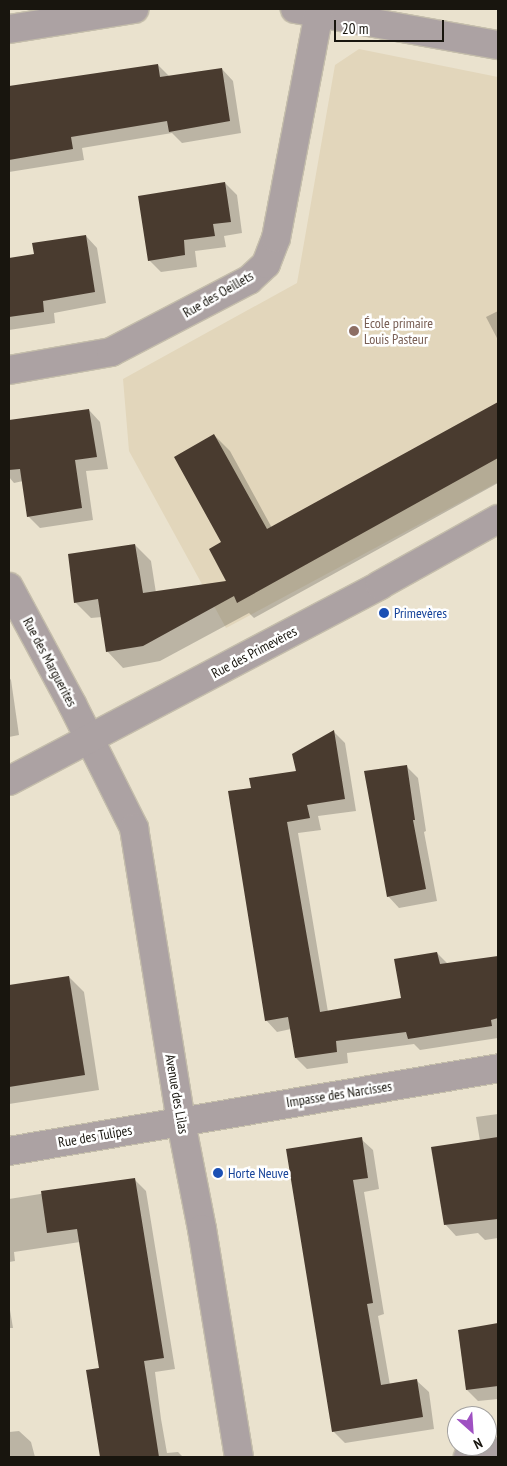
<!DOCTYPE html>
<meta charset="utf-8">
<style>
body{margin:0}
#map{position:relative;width:507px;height:1466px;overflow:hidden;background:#eae2ce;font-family:"PT Sans Narrow",sans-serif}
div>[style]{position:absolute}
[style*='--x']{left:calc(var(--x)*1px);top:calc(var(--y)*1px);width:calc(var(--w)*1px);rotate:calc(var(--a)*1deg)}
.built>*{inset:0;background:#e2d6bb}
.shadow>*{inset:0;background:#0003}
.building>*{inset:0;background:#493b2f}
.roads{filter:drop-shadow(1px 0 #c4bdab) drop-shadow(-1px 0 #c4bdab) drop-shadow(0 1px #c4bdab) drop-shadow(0 -1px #c4bdab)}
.minor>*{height:28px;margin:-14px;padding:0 14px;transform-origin:14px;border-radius:14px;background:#aca2a3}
.dots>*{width:14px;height:14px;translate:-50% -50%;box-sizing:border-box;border:2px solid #fff;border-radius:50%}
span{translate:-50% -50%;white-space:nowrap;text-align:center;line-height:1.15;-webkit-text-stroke:5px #fff;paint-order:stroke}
.street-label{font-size:14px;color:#18150e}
.education-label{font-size:14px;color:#785e54}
.left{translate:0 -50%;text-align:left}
.transit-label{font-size:14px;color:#164399}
.frame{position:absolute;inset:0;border:10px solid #18150e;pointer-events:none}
.north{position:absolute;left:447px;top:1406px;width:50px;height:50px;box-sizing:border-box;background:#fff;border:1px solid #a3a19f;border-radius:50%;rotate:154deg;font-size:14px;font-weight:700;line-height:20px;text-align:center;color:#18150e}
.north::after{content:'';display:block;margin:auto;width:18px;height:22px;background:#9f51c2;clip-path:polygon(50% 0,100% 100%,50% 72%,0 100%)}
.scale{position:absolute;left:334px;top:20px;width:110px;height:22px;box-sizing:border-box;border:2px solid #18150e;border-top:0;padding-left:6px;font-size:15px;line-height:18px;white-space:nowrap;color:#18150e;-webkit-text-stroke:4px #fff;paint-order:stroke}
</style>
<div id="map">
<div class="built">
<div style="clip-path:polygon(359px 49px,498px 77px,498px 482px,226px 628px,129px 451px,123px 379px,297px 283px,335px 65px)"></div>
</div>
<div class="shadow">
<div style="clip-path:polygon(158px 65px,170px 77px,222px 69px,233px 81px,241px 133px,182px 143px,172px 133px,82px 148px,84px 160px,9px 172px,9px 87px)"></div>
<div style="clip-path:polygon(225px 183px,237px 195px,242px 233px,224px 236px,226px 247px,195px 251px,197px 267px,161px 272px,149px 260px)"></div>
<div style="clip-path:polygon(86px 236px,97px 248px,106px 303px,54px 313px,55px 323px,9px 330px,9px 259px,35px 255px)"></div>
<div style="clip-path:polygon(498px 311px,498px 340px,486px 317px)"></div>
<div style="clip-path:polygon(498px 403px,498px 483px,254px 618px,249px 613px,160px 661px,123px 668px,107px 651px,102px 617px,91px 618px,75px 602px,135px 545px,151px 561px,156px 593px,228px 582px,214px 435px,230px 451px,272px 528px)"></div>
<div style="clip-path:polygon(89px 410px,100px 422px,108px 469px,86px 471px,93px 520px,40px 528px,28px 516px,23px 481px,14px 483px,9px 477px,9px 421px)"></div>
<div style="clip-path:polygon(9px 677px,11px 680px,19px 735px,9px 737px)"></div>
<div style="clip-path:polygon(334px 732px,345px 743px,356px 811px,318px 816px,321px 830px,298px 833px,328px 1012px,402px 999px,437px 953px,448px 964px,498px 957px,498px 1038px,420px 1050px,414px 1044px,347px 1053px,348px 1063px,307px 1069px,296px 1058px,291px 1029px,277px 1032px,266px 1020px,252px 789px,297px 772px)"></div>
<div style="clip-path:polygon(406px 766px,418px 778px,426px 831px,424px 832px,437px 901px,399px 908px,388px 896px)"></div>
<div style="clip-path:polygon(69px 977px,84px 992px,99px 1090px,9px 1104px,9px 986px)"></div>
<div style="clip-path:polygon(498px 1114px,498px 1238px,485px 1240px,478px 1233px,456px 1236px,445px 1224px,480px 1141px,476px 1117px)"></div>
<div style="clip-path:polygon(361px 1139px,373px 1150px,379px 1189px,364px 1192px,384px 1314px,378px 1316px,390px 1385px,417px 1381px,429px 1392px,434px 1429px,345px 1443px,333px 1431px,287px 1150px)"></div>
<div style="clip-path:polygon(134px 1179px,146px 1191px,175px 1369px,155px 1372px,161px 1419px,167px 1453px,178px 1452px,183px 1457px,101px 1457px,88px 1371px,100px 1369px,80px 1242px,14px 1252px,15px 1261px,9px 1262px,9px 1199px)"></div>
<div style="clip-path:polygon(9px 1304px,13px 1328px,9px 1328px)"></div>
<div style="clip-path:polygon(498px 1324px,498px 1399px,478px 1401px,467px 1390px,459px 1331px)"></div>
<div style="clip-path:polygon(9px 1428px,9px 1432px,19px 1431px,31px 1442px,35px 1457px,9px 1457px)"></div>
</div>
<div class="building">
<div style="clip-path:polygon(158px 64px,160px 77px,222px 68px,230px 121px,169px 132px,167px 121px,71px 137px,73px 149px,9px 160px,9px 86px)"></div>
<div style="clip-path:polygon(225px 182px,231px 222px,213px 224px,215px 236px,184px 240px,185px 255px,148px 261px,138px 196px)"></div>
<div style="clip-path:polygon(86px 235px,95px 292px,43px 301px,44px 312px,9px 317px,9px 258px,34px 254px,32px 243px)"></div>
<div style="clip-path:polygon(498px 402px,498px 458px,237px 603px,234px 596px,143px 646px,106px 652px,98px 599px,74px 603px,68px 554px,135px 544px,143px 593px,226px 581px,209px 549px,221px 542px,174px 457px,214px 434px,267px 529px)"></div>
<div style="clip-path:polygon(89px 409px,97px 457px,75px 460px,82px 508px,27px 517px,20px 469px,9px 470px,9px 420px)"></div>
<div style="clip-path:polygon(334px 730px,345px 799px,307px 805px,310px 818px,287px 822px,320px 1012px,401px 998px,394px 959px,437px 952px,440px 964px,498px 956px,498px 1018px,491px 1020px,492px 1026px,408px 1039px,406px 1032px,336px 1041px,337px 1052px,295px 1058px,288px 1017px,265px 1021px,228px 791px,251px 788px,249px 778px,296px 771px,292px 754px)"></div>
<div style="clip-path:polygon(407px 765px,415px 820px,413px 820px,426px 889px,387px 897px,364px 771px)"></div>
<div style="clip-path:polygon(69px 976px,85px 1075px,9px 1087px,9px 985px)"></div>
<div style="clip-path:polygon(362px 1137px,368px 1178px,353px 1180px,373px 1303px,367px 1304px,381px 1385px,417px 1379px,423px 1417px,332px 1432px,286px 1149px)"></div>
<div style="clip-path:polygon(498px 1137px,498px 1219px,444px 1225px,431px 1147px)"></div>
<div style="clip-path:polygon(135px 1178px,164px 1358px,144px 1361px,159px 1457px,100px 1457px,86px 1370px,99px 1368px,77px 1229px,47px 1233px,41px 1191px)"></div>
<div style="clip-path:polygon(498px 1323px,498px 1386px,466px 1390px,458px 1330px)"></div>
</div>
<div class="roads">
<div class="minor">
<div style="--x:295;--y:9;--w:206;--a:10.1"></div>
<div style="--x:9;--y:29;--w:127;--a:-9.1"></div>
<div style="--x:9;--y:370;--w:104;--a:-10"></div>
<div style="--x:111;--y:352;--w:156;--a:-27.6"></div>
<div style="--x:249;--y:280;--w:23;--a:-43"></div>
<div style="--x:266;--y:264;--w:28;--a:-69"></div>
<div style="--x:276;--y:238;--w:230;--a:-79.2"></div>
<div style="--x:9;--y:587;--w:133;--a:61.7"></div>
<div style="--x:72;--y:704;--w:139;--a:63.4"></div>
<div style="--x:134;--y:828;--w:298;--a:80.9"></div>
<div style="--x:181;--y:1122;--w:109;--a:78.9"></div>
<div style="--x:202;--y:1229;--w:231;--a:80.8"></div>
<div style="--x:9;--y:781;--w:420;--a:-27.8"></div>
<div style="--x:380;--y:585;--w:135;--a:-29.2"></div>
<div style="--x:9;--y:1151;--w:496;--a:-9.6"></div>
<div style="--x:468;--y:1457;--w:30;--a:-9"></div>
</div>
</div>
<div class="dots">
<div style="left:354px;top:331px;background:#8d6e63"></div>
<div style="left:384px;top:613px;background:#1a4fb4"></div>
<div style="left:218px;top:1173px;background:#1a4fb4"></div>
</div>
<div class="street-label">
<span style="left:218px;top:294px;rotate:-30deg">Rue des Oeillets</span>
<span style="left:254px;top:652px;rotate:-28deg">Rue des Primevères</span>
<span style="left:50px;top:662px;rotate:62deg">Rue des Marguerites</span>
<span style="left:177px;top:1094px;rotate:80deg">Avenue des Lilas</span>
<span style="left:339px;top:1094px;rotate:-9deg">Impasse des Narcisses</span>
<span style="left:95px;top:1136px;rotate:-10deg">Rue des Tulipes</span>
</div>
<div class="education-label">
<span class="left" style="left:364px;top:331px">École primaire<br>Louis Pasteur</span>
</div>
<div class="transit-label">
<span class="left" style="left:394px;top:613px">Primevères</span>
<span class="left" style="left:228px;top:1173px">Horte Neuve</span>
</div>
<div class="frame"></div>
<div class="north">N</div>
<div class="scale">20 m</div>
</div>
